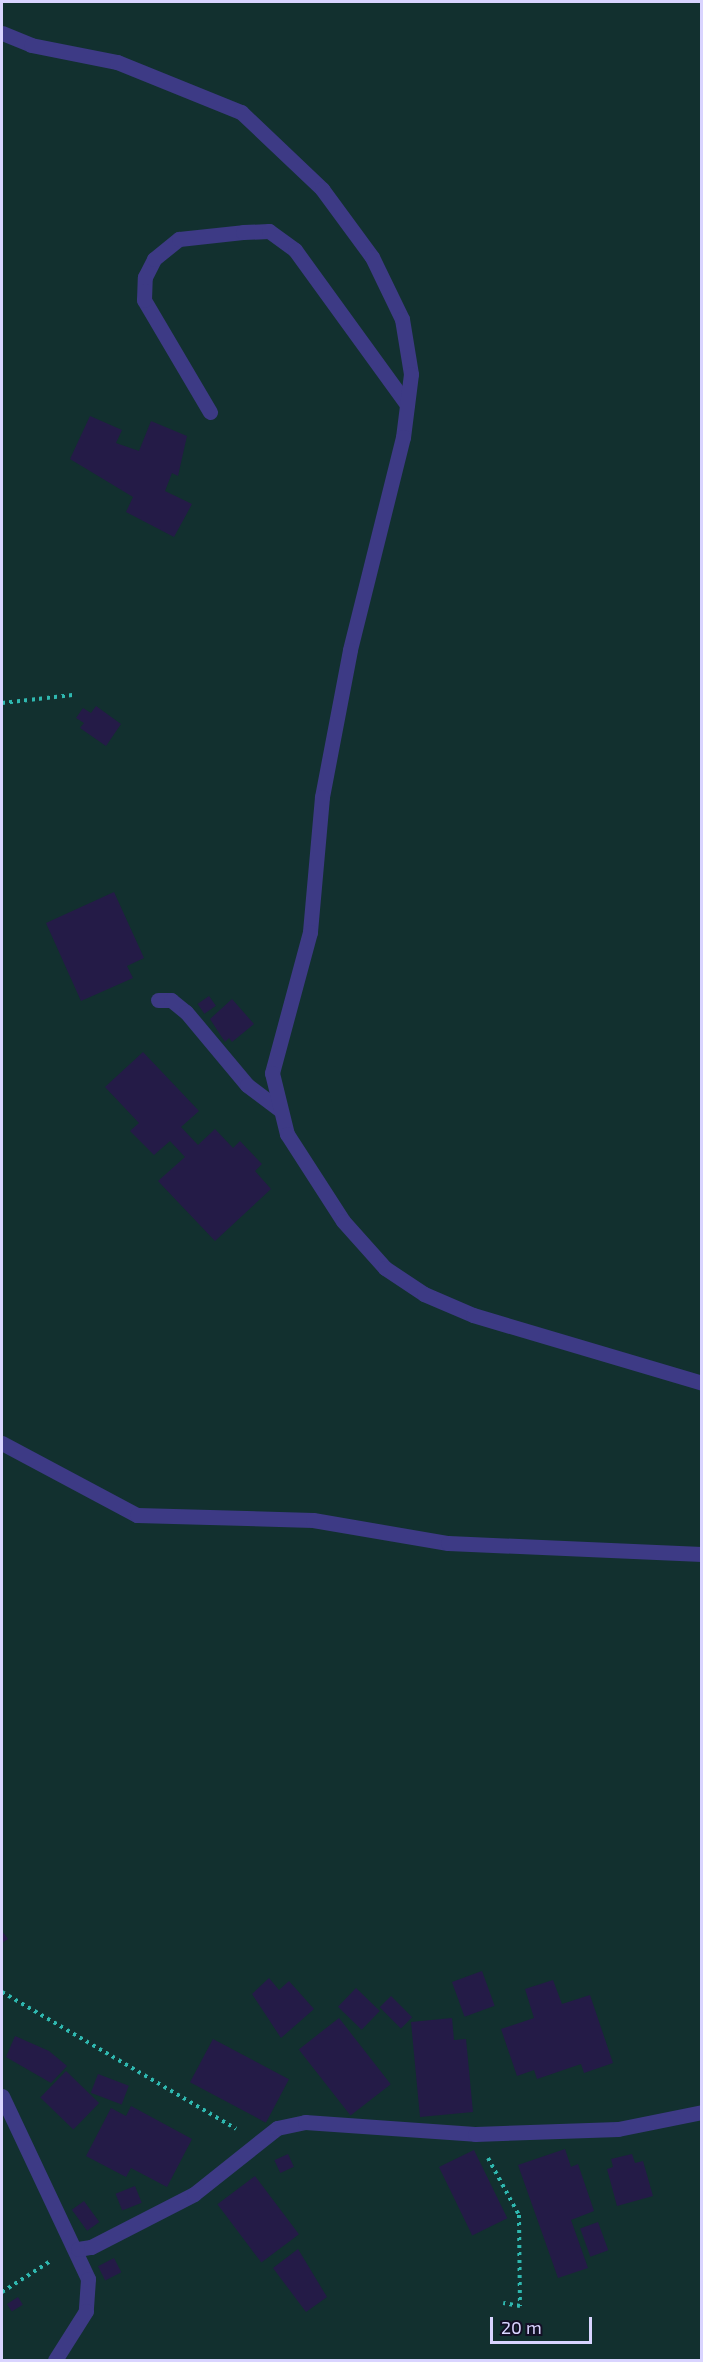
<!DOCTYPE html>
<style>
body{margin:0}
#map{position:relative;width:703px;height:2362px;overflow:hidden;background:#130f26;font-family:"Exo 2",sans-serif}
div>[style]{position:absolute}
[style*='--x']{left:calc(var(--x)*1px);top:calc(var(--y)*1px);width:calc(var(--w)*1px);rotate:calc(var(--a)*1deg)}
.green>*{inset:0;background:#12302f;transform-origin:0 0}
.building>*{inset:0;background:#241b47;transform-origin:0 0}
.path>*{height:4px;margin-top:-2px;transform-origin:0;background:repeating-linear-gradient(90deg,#2fb8b0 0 3px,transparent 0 7.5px)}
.service>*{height:15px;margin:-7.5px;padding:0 7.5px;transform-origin:7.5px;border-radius:7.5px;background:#3d3a85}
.minor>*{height:15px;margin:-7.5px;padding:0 7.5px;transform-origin:7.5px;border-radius:7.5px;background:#3d3a85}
span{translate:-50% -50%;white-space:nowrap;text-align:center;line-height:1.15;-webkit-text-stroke:6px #130f26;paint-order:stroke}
.frame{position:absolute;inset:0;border:3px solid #d9d4ff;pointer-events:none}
.scale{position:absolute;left:490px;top:2317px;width:102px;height:27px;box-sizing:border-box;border:3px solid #d9d4ff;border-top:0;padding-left:8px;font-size:18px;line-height:21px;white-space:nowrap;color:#d9d4ff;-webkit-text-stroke:4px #130f26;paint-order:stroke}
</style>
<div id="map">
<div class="green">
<div style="left:2px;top:2px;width:699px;height:2358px"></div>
</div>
<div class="building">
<div style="clip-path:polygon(90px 416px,122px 430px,116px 443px,139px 451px,151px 421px,187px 436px,178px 476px,172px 473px,165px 491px,192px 504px,174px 537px,126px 512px,133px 497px,70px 459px)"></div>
<div style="clip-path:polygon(96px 706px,121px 724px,106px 746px,80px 728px,84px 723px,76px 718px,83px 708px,91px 713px)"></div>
<div style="clip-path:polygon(114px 892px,144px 958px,127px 966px,133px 978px,81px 1001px,46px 923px)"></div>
<div style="left:209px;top:996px;width:12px;height:14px;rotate:55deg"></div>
<div style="clip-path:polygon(232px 999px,254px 1024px,232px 1042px,229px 1038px,225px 1042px,210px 1019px)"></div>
<div style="clip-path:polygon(143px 1052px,199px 1111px,181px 1127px,198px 1145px,215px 1129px,233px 1148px,240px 1141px,262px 1164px,255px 1171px,271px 1189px,215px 1241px,158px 1181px,185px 1157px,170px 1141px,154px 1155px,130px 1131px,139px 1123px,105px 1087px)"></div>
<div style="clip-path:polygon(2px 1931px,8px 1939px,2px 1943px)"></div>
<div style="left:482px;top:1971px;width:37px;height:32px;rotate:70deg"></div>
<div style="clip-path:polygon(269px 1978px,279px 1990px,289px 1981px,314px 2009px,281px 2038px,252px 1994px)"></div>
<div style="clip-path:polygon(553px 1980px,562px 2004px,590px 1995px,613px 2063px,584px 2073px,581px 2064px,537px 2079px,534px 2070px,517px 2076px,501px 2029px,534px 2018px,525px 1989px)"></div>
<div style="left:356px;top:1988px;width:33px;height:26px;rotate:44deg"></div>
<div style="left:391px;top:1996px;width:30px;height:16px;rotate:45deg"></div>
<div style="left:339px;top:2018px;width:84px;height:51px;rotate:52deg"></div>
<div style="clip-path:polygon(452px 2018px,454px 2040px,466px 2039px,473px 2112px,420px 2117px,411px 2022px)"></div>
<div style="clip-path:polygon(15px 2036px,49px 2051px,67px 2066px,51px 2083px,6px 2057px)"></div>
<div style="left:213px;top:2039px;width:86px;height:49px;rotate:28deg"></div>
<div style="left:66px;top:2071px;width:46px;height:37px;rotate:44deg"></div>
<div style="left:98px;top:2074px;width:33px;height:20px;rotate:21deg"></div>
<div style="clip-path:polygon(131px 2106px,192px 2139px,167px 2187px,131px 2168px,126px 2177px,86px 2156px,111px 2108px,126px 2116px)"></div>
<div style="clip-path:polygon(565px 2149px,571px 2167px,578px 2164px,594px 2211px,571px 2220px,588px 2268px,558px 2278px,518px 2165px)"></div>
<div style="left:474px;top:2150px;width:76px;height:39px;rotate:64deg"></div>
<div style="left:288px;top:2154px;width:14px;height:15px;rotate:65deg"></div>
<div style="clip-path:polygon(632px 2154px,635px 2163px,643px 2161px,653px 2196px,617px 2206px,607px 2169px,613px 2167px,611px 2159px)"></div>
<div style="left:255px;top:2176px;width:73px;height:47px;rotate:53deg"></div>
<div style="left:135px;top:2186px;width:18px;height:21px;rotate:68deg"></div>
<div style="left:84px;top:2201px;width:26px;height:15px;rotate:54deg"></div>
<div style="left:598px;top:2222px;width:30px;height:19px;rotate:70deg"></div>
<div style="clip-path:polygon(298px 2249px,327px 2297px,306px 2312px,273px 2268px)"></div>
<div style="left:114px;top:2258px;width:16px;height:18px;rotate:63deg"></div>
<div style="left:18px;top:2297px;width:9px;height:13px;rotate:58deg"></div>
</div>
<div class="path">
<div style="--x:2;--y:703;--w:71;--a:-6.4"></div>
<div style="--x:2;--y:1992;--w:271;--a:30.3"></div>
<div style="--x:488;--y:2158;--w:65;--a:61.5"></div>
<div style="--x:519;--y:2215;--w:91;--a:89.4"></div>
<div style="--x:520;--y:2306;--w:17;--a:-170"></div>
<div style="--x:2;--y:2292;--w:59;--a:-32.6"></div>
</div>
<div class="service">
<div style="--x:210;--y:412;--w:130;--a:-120.5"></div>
<div style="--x:144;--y:300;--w:23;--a:-88"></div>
<div style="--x:145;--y:277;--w:20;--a:-63"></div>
<div style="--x:154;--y:259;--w:32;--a:-39"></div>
<div style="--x:179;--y:239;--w:64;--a:-6.2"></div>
<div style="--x:243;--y:232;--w:26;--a:-2"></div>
<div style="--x:269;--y:231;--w:32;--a:36"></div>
<div style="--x:295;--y:250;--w:191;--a:54.1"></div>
<div style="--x:158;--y:1000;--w:13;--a:0"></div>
<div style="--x:171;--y:1000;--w:19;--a:39"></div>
<div style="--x:186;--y:1012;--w:95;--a:50.1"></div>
<div style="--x:247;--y:1085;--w:40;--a:37"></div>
</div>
<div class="minor">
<div style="--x:2;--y:33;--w:31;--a:22"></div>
<div style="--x:31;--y:45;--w:88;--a:11.2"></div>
<div style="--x:117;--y:62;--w:134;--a:22"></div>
<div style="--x:241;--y:112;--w:112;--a:43.5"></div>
<div style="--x:322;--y:189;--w:84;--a:53.7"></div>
<div style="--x:372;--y:257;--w:69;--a:64.2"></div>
<div style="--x:402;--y:319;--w:56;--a:80.7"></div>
<div style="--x:411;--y:374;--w:64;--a:97.2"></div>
<div style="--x:403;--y:437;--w:219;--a:104"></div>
<div style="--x:350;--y:650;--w:150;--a:100.8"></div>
<div style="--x:322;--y:797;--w:136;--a:95.1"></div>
<div style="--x:310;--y:932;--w:146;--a:105.1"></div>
<div style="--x:272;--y:1073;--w:63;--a:76.2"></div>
<div style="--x:287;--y:1134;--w:103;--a:57.2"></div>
<div style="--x:343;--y:1221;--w:63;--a:48.2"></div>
<div style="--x:385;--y:1268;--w:47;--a:33.7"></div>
<div style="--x:424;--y:1294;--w:53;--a:23.2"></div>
<div style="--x:473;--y:1315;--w:239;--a:16.5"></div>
<div style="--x:2;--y:1443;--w:153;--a:28.1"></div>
<div style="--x:137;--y:1515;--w:176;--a:1.6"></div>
<div style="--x:313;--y:1520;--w:137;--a:9.7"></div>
<div style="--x:448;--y:1543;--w:254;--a:2.5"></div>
<div style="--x:2;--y:2096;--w:202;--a:64.8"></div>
<div style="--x:88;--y:2279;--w:32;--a:94"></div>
<div style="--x:86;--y:2311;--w:58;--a:122.3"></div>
<div style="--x:78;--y:2249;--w:13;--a:-9"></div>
<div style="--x:91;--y:2247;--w:116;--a:-27.2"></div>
<div style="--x:194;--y:2194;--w:106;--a:-38.5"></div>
<div style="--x:277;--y:2128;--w:29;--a:-12"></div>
<div style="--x:305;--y:2122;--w:170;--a:4"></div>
<div style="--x:475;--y:2134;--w:143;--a:-2"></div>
<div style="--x:618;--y:2129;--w:86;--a:-11.4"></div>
</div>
<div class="frame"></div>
<div class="scale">20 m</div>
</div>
